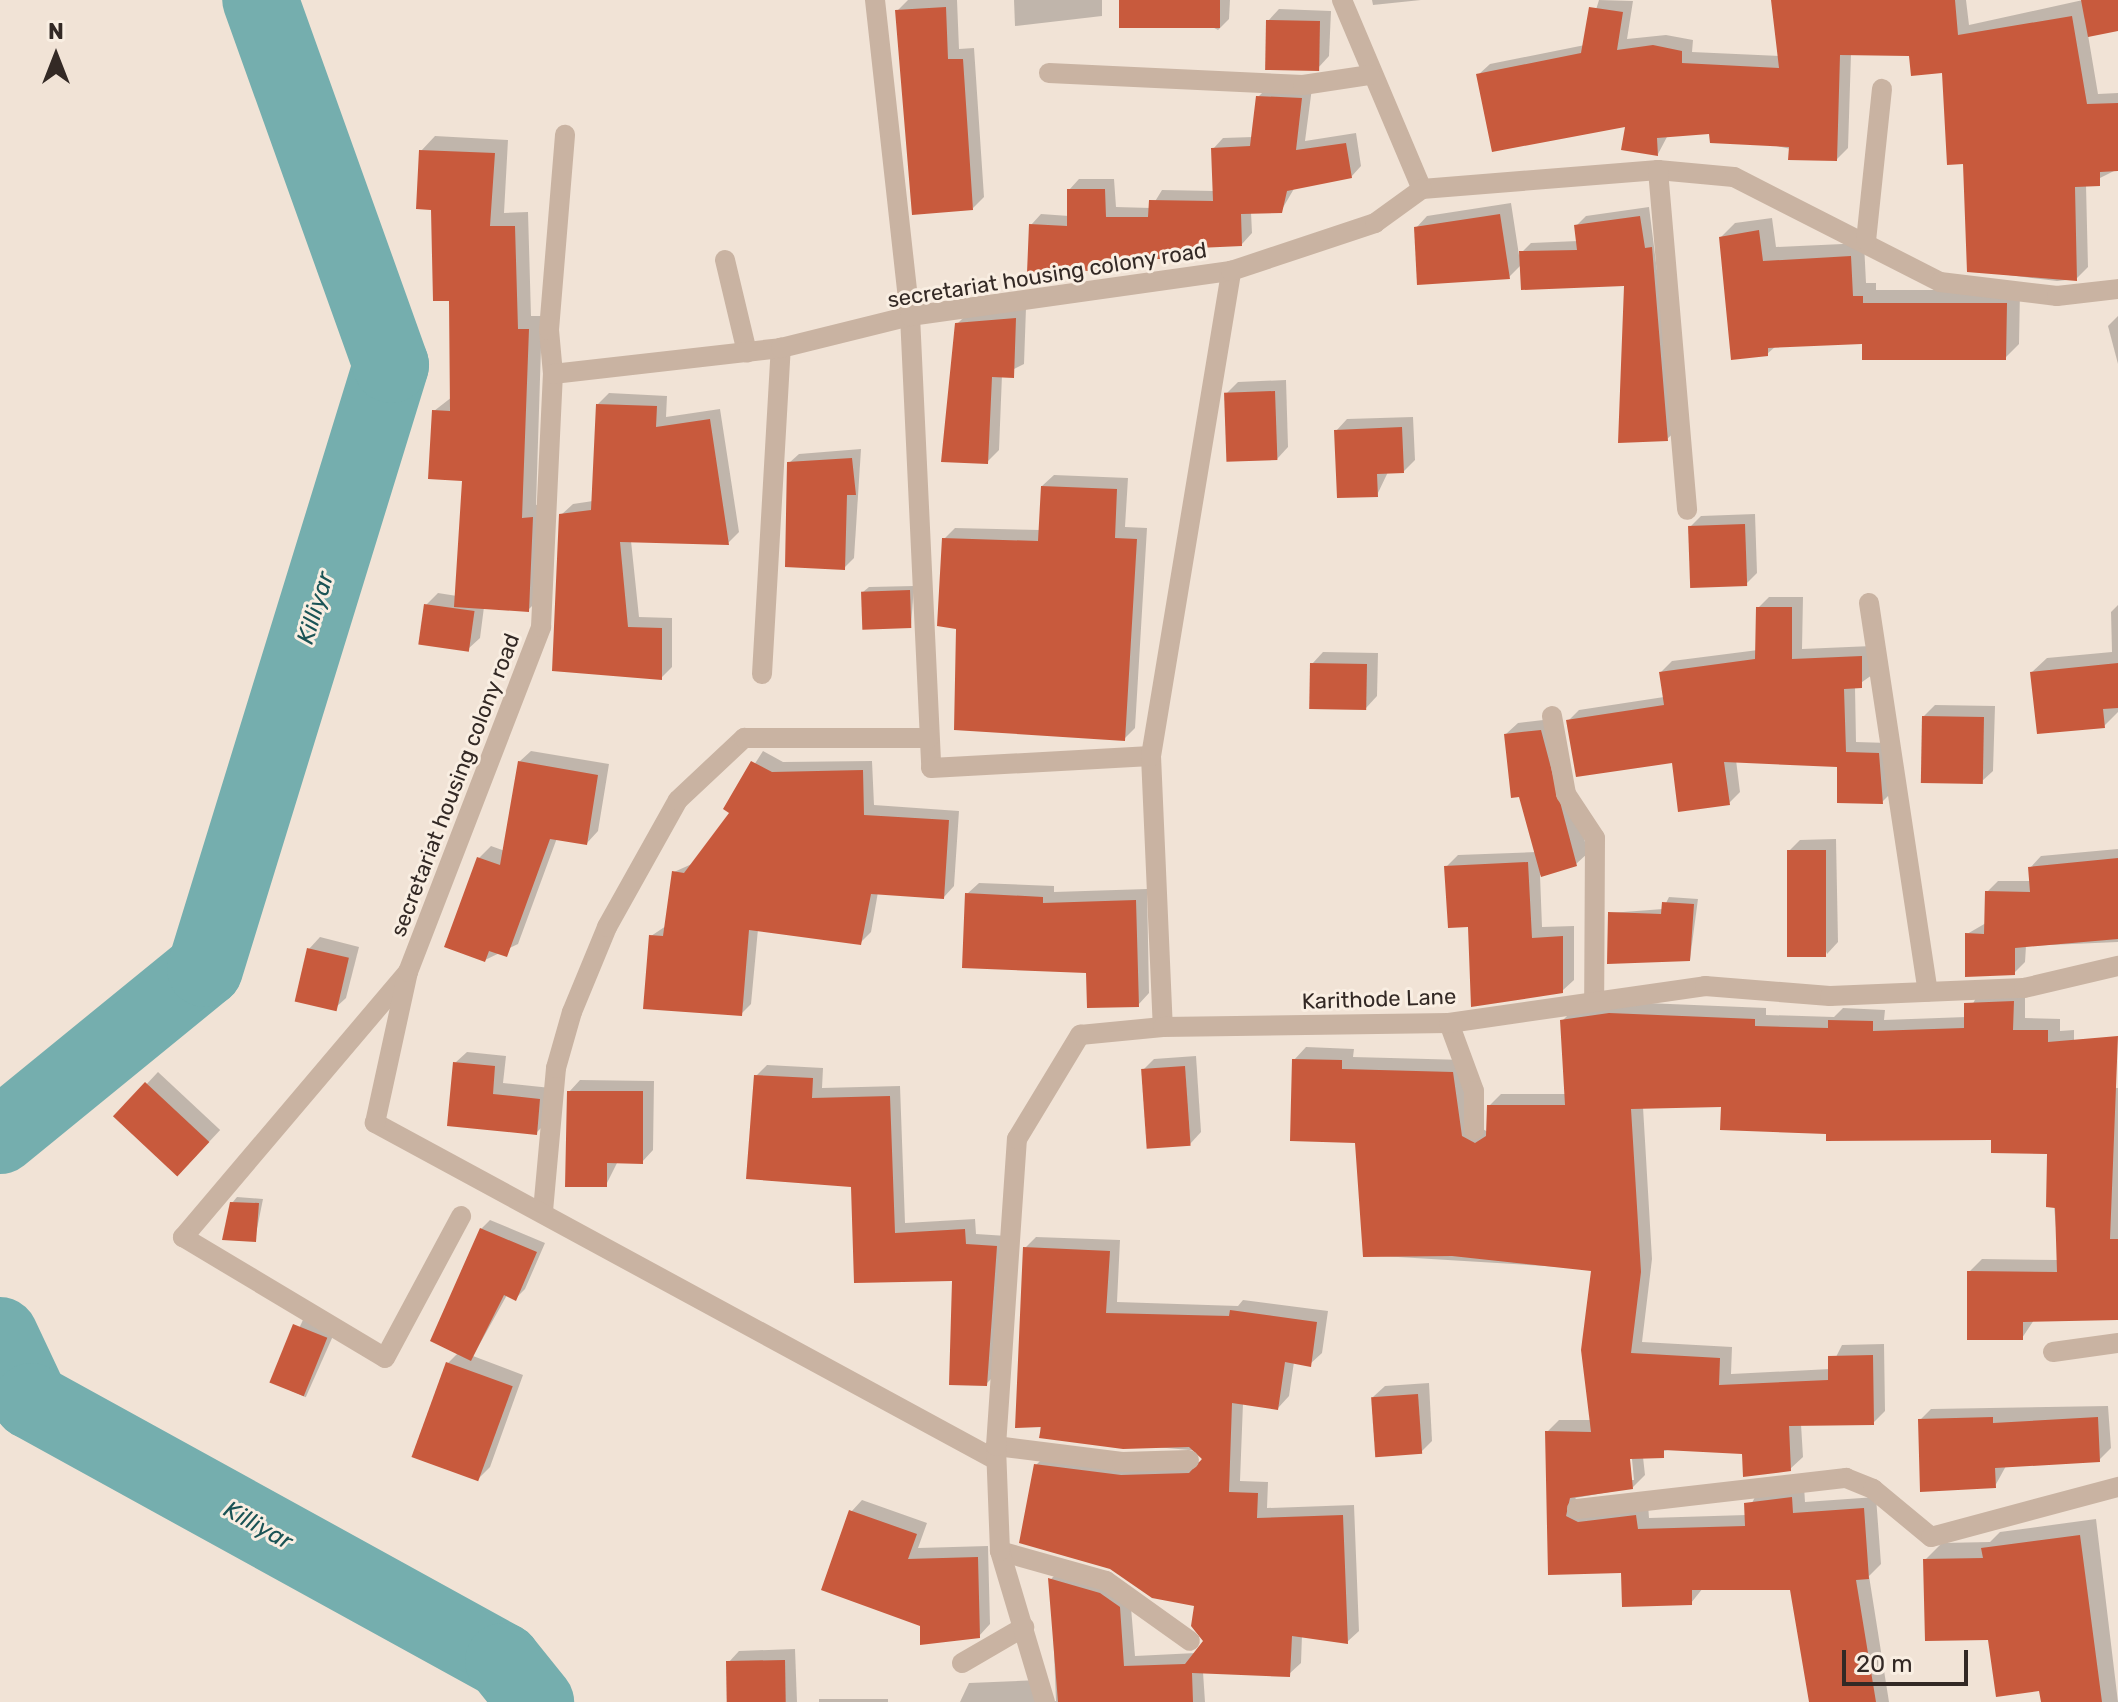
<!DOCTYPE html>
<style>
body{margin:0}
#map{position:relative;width:2118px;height:1702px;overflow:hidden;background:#f1e3d6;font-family:Rubik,sans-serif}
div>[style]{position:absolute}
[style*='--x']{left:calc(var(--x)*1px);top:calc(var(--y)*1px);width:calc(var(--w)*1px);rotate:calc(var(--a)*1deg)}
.shadow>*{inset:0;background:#0003;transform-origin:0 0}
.river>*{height:76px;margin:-38px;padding:0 38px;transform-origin:38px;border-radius:38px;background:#75aeae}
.building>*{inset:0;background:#c85a3d;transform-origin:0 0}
.street>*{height:20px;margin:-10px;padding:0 10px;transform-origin:10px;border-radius:10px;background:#c9b3a2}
span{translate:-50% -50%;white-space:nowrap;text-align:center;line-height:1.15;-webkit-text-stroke:6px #f9eee2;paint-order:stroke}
.street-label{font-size:22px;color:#332925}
.water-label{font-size:24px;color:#1a5355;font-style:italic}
.north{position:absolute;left:16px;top:16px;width:80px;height:80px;-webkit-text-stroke:6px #f9eee2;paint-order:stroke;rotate:0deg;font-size:22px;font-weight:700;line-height:32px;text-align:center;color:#332925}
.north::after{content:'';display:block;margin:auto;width:28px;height:36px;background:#332925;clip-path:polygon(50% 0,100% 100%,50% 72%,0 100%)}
.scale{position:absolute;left:1842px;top:1650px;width:126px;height:36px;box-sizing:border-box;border:4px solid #332925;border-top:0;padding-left:10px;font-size:24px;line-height:28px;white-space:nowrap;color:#332925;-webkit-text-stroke:6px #f9eee2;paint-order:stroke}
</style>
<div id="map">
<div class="shadow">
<div style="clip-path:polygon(908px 0,957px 0,959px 49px,974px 48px,984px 197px,973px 208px,897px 11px)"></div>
<div style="clip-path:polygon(1014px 0,1102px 0,1102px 16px,1015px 26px)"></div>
<div style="clip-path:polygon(1162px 0,1230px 0,1229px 19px,1218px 30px)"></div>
<div style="clip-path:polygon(1372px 0,1421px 0,1373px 5px)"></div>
<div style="clip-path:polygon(1599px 0,1633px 1px,1627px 39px,1666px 35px,1693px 40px,1692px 52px,1780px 56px,1773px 0,1966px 0,1969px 25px,2083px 0,2118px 0,2118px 29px,2088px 35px,2098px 94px,2118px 93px,2118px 169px,2086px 185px,2088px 267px,2076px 279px,2057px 281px,1969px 270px,1965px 162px,1944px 71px,1911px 54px,1851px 54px,1848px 148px,1837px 159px,1711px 132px,1668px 135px,1658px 154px,1627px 124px,1478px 75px,1490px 64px,1585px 45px)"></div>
<div style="clip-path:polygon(1279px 9px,1331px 11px,1329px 56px,1318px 68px,1268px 21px)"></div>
<div style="clip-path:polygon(1269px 86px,1312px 88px,1305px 141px,1356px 133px,1361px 166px,1351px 177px,1295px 187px,1281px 211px,1251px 212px,1252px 233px,1242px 244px,1208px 245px,1197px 257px,1149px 257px,1139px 267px,1031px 225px,1041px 214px,1069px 216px,1069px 190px,1079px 179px,1114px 179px,1116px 207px,1151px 208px,1162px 190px,1214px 191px,1213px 149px,1223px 138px,1253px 137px,1258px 97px)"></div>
<div style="clip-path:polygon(435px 136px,508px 140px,504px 213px,528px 212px,531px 316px,542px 316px,536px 505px,547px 503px,542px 596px,528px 610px,484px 607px,480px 638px,468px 649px,426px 605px,438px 593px,457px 596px,464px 479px,434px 411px,452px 397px,451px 299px,421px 151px)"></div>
<div style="clip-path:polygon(1511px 203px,1519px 255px,1531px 243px,1578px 241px,1576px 226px,1586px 216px,1649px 207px,1677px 430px,1667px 439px,1626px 284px,1522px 264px,1509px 277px,1416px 228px,1427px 216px)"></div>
<div style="clip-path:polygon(1772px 218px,1776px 247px,1864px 243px,1866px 283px,1876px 283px,1876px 290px,2020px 290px,2019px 344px,2005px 358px,1864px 342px,1776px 346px,1767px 354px,1721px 237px,1735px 223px)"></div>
<div style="clip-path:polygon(1026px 308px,1024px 364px,1002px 375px,999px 450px,987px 462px,957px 324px,969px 312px)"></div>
<div style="clip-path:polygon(2118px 316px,2118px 364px,2108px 326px)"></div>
<div style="clip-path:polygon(1286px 380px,1288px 447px,1277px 459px,1226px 394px,1238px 382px)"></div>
<div style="clip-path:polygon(609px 393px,667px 396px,666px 417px,720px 409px,739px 532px,728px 543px,631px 541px,639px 617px,672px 618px,672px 667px,661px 678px,554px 669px,561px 515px,573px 504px,593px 501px,598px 404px)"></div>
<div style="clip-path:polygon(1413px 417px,1415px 460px,1404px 471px,1388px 472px,1377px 495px,1336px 431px,1347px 419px)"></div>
<div style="clip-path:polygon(861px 449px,854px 558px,844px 568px,789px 463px,799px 454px)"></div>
<div style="clip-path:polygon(1054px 475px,1128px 478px,1125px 527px,1147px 528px,1135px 728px,1124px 739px,944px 539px,955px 528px,1041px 530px,1042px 486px)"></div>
<div style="clip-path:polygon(1755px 514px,1757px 573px,1746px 584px,1690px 527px,1701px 516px)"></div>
<div style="clip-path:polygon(914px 586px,911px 626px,863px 592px,869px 587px)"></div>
<div style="clip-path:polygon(1769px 597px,1803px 597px,1802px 649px,1872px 646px,1872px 675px,1855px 687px,1856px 742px,1889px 743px,1893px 791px,1882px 802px,1839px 765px,1736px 760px,1740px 792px,1729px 803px,1673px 761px,1568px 721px,1579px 710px,1664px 697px,1661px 672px,1672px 661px,1758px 650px,1758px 608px)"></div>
<div style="clip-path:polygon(2118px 605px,2118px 712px,2104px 726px,2032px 672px,2047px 658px,2112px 652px,2111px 612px)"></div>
<div style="clip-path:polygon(1323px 652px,1378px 653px,1377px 696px,1366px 708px,1312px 664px)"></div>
<div style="clip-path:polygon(1935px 705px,1995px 706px,1993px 771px,1981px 782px,1924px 716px)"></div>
<div style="clip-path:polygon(1552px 719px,1588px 853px,1576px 864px,1540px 875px,1542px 927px,1574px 926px,1574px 980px,1562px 991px,1470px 925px,1447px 866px,1458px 855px,1536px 852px,1506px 734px,1518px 723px)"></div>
<div style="clip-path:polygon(531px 751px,609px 764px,598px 831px,587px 843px,557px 838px,518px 944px,485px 960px,447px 946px,479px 858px,491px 846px,505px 851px,519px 762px)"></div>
<div style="clip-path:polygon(763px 751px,783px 762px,872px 761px,874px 805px,959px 811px,954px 886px,944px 897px,878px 892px,871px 932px,860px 943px,758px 929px,751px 1004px,741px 1014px,651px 936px,666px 926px,674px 872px,694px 863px,732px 812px,726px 809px)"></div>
<div style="clip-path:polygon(1836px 839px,1838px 942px,1827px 954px,1789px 851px,1800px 840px)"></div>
<div style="clip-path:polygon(2118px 849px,2118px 942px,2026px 946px,2025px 962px,2014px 973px,1967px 934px,1986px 923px,1987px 892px,1998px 881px,2031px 881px,2030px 868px,2041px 856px)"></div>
<div style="clip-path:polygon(979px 883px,1054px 886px,1054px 892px,1147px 889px,1149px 993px,1138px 1005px,967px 894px)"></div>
<div style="clip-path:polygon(1669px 897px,1698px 899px,1690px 959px,1610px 913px,1663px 909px)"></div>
<div style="clip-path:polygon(320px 937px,359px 947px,346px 998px,334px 1009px,309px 949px)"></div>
<div style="clip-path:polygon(evenodd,2025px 990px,2025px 1018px,2060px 1019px,2060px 1031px,2074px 1030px,2074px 1086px,2118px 1088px,2118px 1318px,2034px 1320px,2022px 1338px,1969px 1272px,1982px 1259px,2059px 1260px,2049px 1152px,1993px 1138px,1828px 1132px,1723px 1105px,1643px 1107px,1652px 1259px,1642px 1342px,1732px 1347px,1731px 1374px,1830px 1369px,1842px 1345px,1884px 1344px,1885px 1411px,1873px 1423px,1801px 1424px,1803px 1457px,1790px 1469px,1744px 1452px,1671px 1449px,1643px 1457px,1645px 1475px,1632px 1488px,1575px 1498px,1591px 1511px,1648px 1504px,1649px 1518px,1746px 1515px,1758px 1491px,1804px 1486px,1805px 1502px,1876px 1497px,1881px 1564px,1869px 1576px,1889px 1702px,1811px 1702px,1792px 1589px,1703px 1588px,1691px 1603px,1623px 1571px,1550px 1573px,1547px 1432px,1559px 1420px,1592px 1420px,1594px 1269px,1365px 1255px,1357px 1141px,1294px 1060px,1306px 1047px,1354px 1049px,1353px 1057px,1465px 1060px,1474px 1124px,1488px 1132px,1489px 1106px,1501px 1094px,1566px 1094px,1562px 1021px,1575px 1008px,1622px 1002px,1766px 1008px,1766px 1015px,1834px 1017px,1843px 1008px,1885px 1010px,1884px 1020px,1966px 1017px,1979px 992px,2025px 990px,1627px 1449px,1631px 1449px,1634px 1480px,1630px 1480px,1627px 1449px)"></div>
<div style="clip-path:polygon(467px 1052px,506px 1056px,503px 1083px,551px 1088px,548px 1121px,536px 1133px,455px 1063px)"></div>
<div style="clip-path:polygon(1196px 1056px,1201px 1132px,1190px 1144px,1143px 1070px,1154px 1059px)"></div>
<div style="clip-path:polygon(767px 1065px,823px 1068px,822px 1088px,900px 1086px,905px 1223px,975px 1219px,976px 1234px,1007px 1236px,997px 1373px,986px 1384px,954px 1279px,856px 1281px,853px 1186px,756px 1076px)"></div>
<div style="left:158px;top:1072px;width:85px;height:61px;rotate:43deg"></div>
<div style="clip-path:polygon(580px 1080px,654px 1081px,653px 1150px,642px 1162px,618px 1161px,606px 1185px,569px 1092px)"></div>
<div style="clip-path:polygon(237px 1197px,263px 1199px,255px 1239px,232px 1203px)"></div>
<div style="clip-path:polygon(490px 1220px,545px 1243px,525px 1289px,516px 1298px,507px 1295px,473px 1356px,523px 1375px,490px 1467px,479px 1478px,448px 1363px,458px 1353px,481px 1229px)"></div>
<div style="clip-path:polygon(1036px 1237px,1120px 1240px,1117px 1302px,1238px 1306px,1243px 1300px,1328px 1311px,1322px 1353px,1310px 1364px,1294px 1362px,1289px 1396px,1278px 1408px,1243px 1403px,1240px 1481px,1268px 1482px,1267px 1508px,1354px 1505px,1359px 1631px,1347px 1642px,1302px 1635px,1301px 1663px,1289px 1674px,1203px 1672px,1205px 1702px,960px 1702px,969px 1683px,1039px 1680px,1048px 1701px,1056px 1701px,1051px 1579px,1062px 1568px,1130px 1595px,1135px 1656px,1196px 1653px,1205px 1642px,1197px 1604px,1036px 1465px,1048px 1453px,1133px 1464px,1202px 1462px,1201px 1451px,1041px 1437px,1025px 1248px)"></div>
<div style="left:306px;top:1313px;width:34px;height:77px;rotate:24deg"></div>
<div style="clip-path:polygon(1429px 1383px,1432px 1441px,1421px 1452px,1373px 1397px,1385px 1386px)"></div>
<div style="clip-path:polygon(2108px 1406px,2111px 1448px,2099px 1460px,2006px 1466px,1995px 1486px,1920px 1420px,1931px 1409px)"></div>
<div style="clip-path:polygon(862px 1500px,927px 1523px,918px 1548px,988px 1546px,990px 1624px,979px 1636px,922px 1624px,851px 1512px)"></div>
<div style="clip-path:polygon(2096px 1519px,2118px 1702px,2043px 1702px,2041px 1689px,1925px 1560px,1942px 1543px,1990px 1542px,2000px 1532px)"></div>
<div style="clip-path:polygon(795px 1649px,797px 1702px,729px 1702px,728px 1663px,739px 1651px)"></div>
<div style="left:819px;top:1699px;width:69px;height:5px"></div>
</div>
<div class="river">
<div style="--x:0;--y:1136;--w:264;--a:-39.2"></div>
<div style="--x:205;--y:969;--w:632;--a:-72.88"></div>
<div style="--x:391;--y:365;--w:388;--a:-109.7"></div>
<div style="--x:0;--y:1335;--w:73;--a:64.8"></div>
<div style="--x:31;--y:1401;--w:539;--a:28.85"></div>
<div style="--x:503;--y:1661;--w:53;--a:51.2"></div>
</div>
<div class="building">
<div style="left:1119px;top:0;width:101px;height:28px"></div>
<div style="clip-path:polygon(1771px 0,1955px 0,1958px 35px,2072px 16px,2087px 104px,2118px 103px,2118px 171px,2100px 172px,2100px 186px,2075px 187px,2077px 281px,1967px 272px,1963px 164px,1947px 165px,1942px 73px,1911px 76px,1909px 56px,1840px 55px,1837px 161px,1788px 160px,1789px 147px,1710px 143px,1709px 134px,1657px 138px,1658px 156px,1621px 150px,1625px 127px,1492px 152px,1476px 74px,1581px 53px,1589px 7px,1623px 12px,1617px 50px,1653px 45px,1682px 51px,1682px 63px,1779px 68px)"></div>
<div style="clip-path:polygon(2081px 0,2118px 0,2118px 31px,2088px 37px)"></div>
<div style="clip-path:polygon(946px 7px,948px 59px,963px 59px,973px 210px,912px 215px,895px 10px)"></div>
<div style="left:1266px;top:20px;width:54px;height:50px;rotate:1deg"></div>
<div style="clip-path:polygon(1256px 96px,1302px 98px,1296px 150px,1346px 143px,1352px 178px,1287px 191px,1282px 213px,1241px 214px,1242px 246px,1198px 248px,1198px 259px,1140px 259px,1139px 269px,1027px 273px,1029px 224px,1067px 226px,1067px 189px,1105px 189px,1106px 217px,1148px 217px,1149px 200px,1213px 201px,1211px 148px,1250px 146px)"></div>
<div style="clip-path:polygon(419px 150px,495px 153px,490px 226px,515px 226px,518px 329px,529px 329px,522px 518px,533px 517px,529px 612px,454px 607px,462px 481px,428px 479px,432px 410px,450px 411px,449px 301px,433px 301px,431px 210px,416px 209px)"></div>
<div style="clip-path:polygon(1500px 214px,1510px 279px,1417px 285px,1414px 227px)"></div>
<div style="clip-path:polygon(1640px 216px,1645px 248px,1652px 247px,1668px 441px,1618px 443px,1624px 286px,1521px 290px,1519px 251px,1577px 250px,1574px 225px)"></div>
<div style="clip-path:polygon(1759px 230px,1763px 261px,1851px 256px,1853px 296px,1863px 296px,1863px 303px,2007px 303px,2006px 360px,1862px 360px,1862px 344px,1768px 348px,1768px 356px,1731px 360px,1719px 237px)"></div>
<div style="clip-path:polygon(1016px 318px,1014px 378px,992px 377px,988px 464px,941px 462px,955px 323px)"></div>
<div style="left:1275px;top:391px;width:69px;height:51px;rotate:88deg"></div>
<div style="clip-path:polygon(596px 404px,657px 406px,656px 427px,710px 419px,729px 545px,620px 542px,628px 627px,662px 628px,662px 680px,552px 671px,559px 514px,591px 510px)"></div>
<div style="clip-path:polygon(1402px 427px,1404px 473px,1377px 474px,1378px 497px,1337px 498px,1334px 430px)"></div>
<div style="clip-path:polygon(852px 458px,856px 495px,847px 495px,845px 570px,785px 567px,787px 462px)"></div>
<div style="clip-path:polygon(1041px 486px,1117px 489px,1115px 538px,1137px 539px,1125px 741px,954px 730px,956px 629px,937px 626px,942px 538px,1038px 541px)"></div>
<div style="left:1745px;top:524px;width:62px;height:57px;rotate:88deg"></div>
<div style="left:910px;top:590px;width:38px;height:49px;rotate:88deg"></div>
<div style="left:424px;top:604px;width:51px;height:41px;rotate:8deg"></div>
<div style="clip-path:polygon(1756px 607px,1792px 607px,1792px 659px,1862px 656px,1862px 688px,1844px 689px,1846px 752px,1879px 753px,1883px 804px,1837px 803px,1837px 767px,1724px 762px,1730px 805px,1678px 812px,1672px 763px,1576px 777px,1566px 720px,1664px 705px,1659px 672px,1755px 659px)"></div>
<div style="left:1310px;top:663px;width:57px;height:46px;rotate:1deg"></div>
<div style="clip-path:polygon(2118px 663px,2118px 708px,2103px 709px,2105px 728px,2037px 734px,2030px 672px)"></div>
<div style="left:1922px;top:716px;width:62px;height:67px;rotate:1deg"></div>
<div style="clip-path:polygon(1541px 730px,1577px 866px,1541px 877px,1519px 797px,1511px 798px,1504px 734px)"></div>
<div style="clip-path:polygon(518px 761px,598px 775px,587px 845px,550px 839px,507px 957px,489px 951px,485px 962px,444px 947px,477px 857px,500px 865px)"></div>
<div style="clip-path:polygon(751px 761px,772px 772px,863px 770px,864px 815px,949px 820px,944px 899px,871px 894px,861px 945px,749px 930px,742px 1016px,643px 1009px,649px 935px,663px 936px,672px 871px,684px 873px,729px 813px,723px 809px)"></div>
<div style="left:1787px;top:850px;width:39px;height:107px"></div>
<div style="clip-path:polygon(2118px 858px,2118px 939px,2015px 948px,2015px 975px,1965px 977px,1965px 933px,1984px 934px,1985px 891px,2030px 892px,2028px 867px)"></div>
<div style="clip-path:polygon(1528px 862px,1532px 938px,1563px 936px,1563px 993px,1471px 1007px,1468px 927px,1448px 928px,1444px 866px)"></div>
<div style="clip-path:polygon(965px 893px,1043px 897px,1043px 903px,1136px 900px,1139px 1007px,1087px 1008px,1086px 973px,962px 968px)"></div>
<div style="clip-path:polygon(1662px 902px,1694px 904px,1690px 961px,1607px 964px,1608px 912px,1661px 914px)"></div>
<div style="left:307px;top:948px;width:43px;height:55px;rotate:13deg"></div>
<div style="clip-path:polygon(2014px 1001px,2013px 1030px,2048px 1030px,2048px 1042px,2118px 1036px,2110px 1239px,2118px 1239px,2118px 1320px,2023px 1322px,2023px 1340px,1967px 1340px,1967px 1271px,2057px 1272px,2055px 1208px,2046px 1207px,2047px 1154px,1991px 1153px,1991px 1140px,1826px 1141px,1826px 1134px,1720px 1130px,1721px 1107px,1631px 1109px,1641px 1272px,1631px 1353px,1720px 1358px,1719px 1385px,1828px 1380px,1828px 1356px,1873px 1355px,1874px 1425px,1789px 1426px,1791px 1471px,1743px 1477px,1742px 1454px,1664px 1450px,1664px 1458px,1630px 1459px,1633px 1489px,1570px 1498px,1566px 1516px,1578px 1522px,1636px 1515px,1638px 1529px,1745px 1526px,1744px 1503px,1792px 1497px,1793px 1513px,1864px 1508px,1869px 1579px,1856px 1580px,1876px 1702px,1809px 1702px,1790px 1590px,1692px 1590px,1692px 1605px,1622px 1607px,1621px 1573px,1548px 1575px,1545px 1431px,1591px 1432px,1581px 1350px,1591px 1271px,1452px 1256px,1363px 1257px,1355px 1143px,1290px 1141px,1292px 1059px,1342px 1060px,1342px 1069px,1453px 1072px,1462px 1136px,1475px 1143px,1486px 1136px,1487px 1105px,1565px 1105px,1560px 1020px,1609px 1013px,1755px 1019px,1755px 1026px,1828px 1028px,1828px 1020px,1873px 1021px,1873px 1031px,1964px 1028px,1964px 1003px)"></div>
<div style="clip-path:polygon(453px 1062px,495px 1066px,493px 1094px,540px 1099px,537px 1135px,447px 1126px)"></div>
<div style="left:1185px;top:1066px;width:80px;height:44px;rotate:86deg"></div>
<div style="clip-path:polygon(754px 1075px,813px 1078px,812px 1098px,890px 1096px,895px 1233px,965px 1229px,966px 1244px,997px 1246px,987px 1386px,949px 1385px,952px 1281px,854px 1283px,851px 1187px,746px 1179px)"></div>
<div style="left:145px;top:1082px;width:88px;height:47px;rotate:43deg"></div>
<div style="clip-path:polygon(567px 1091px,643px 1091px,643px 1164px,607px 1163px,607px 1187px,565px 1187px)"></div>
<div style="clip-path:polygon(230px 1202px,259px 1203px,256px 1242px,222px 1240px)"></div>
<div style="clip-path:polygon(480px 1228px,537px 1252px,516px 1301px,504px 1295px,471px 1361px,430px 1341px)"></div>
<div style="clip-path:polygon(1023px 1247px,1110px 1251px,1106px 1313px,1229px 1316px,1230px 1310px,1317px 1322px,1311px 1367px,1285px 1362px,1278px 1410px,1232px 1403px,1229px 1492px,1258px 1493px,1257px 1518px,1343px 1515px,1348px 1644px,1292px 1636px,1290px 1677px,1192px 1673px,1193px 1702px,1058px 1702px,1048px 1578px,1100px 1593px,1120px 1607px,1124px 1666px,1185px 1664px,1203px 1641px,1191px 1626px,1194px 1606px,1152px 1598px,1110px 1569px,1019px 1543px,1034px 1464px,1121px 1475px,1189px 1473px,1202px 1459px,1189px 1447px,1123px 1449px,1039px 1438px,1041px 1427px,1015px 1428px)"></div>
<div style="left:293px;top:1324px;width:37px;height:63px;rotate:22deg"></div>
<div style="left:446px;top:1362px;width:71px;height:101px;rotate:20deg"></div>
<div style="left:1418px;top:1394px;width:60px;height:47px;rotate:86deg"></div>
<div style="clip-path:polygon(1993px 1417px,1993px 1423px,2098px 1417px,2100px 1462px,1995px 1468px,1996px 1488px,1920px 1492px,1918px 1419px)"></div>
<div style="clip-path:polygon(849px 1510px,917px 1534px,908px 1559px,978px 1557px,980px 1638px,920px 1645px,920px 1626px,821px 1590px)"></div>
<div style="clip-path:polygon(2080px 1535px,2102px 1702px,2041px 1702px,2039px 1691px,1996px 1697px,1988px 1640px,1925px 1641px,1923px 1559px,1983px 1558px,1981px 1548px)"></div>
<div style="left:785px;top:1660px;width:42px;height:59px;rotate:89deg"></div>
</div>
<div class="street">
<div style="--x:875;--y:0;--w:318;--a:83.7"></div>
<div style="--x:910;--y:316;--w:452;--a:87.3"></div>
<div style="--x:931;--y:768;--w:220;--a:-3.1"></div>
<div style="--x:1151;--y:756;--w:271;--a:87.5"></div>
<div style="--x:1342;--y:0;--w:205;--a:67.1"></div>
<div style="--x:1422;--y:189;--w:237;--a:-4.6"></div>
<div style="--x:1658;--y:170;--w:76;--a:5.3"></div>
<div style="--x:1734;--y:177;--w:231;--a:27"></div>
<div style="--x:1940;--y:282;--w:118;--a:6.8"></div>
<div style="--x:2057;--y:296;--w:61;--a:-6.5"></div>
<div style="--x:1049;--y:73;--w:254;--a:2.7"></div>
<div style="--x:1303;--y:85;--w:68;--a:-8.5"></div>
<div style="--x:1658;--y:170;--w:341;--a:85.1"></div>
<div style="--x:1866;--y:241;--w:153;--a:-84"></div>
<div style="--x:725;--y:260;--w:95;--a:76.6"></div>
<div style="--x:553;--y:374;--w:44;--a:-95.2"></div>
<div style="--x:549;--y:330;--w:196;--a:-85.3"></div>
<div style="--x:1869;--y:603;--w:393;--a:81.4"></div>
<div style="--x:762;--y:674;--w:327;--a:-86.7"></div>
<div style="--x:1552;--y:716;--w:79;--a:79.8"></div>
<div style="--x:1566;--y:794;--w:53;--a:56.6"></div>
<div style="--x:1595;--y:838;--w:164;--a:90.3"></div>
<div style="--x:1151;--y:756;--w:492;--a:-80.6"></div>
<div style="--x:408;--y:972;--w:348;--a:130.3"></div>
<div style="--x:183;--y:1237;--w:235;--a:30.9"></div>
<div style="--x:385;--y:1358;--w:161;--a:-61.8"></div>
<div style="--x:1449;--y:1023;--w:72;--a:69.8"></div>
<div style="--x:1474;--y:1091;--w:39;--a:90"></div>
<div style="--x:543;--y:1211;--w:144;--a:-84.8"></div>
<div style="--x:556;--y:1068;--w:58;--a:-74.1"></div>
<div style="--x:572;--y:1012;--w:92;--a:-67.6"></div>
<div style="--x:607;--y:927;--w:145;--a:-60.8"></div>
<div style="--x:678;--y:800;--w:91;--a:-43.2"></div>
<div style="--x:744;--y:738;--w:185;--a:0"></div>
<div style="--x:2053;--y:1352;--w:66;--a:-7.9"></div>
<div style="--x:996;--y:1446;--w:127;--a:7.2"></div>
<div style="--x:1122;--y:1462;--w:67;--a:-1.7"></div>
<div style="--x:996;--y:1460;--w:707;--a:-151.51"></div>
<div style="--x:375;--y:1123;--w:155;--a:-77.7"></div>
<div style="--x:408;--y:972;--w:370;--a:-68.9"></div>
<div style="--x:541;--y:627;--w:253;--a:-87.3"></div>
<div style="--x:553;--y:374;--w:229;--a:-6.5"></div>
<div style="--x:781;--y:348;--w:133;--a:-13.9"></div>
<div style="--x:910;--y:316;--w:324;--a:-8"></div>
<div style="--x:1231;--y:271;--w:152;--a:-18.4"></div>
<div style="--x:1375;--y:223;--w:58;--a:-35.9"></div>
<div style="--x:1577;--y:1509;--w:271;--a:-6.6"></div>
<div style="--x:1846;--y:1478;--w:29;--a:22"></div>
<div style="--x:1873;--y:1489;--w:75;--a:39.6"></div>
<div style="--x:1931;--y:1537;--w:194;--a:-15"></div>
<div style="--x:1000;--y:1551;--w:110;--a:15.8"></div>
<div style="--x:1106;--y:1581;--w:103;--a:35.5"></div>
<div style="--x:962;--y:1663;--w:72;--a:-30.1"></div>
<div style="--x:1045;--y:1702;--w:158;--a:-106.6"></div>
<div style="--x:1000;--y:1551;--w:105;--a:-92.2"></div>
<div style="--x:996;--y:1446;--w:308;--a:-86.1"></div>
<div style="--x:1017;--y:1139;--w:122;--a:-58.8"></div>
<div style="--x:1080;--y:1035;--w:83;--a:-5.5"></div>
<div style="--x:1163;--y:1027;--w:286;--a:-0.8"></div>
<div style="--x:1449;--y:1023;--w:259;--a:-8.2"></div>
<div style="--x:1705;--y:986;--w:125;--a:4.6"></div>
<div style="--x:1830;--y:996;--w:194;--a:-2.4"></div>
<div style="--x:2024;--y:988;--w:97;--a:-13.2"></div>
</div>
<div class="street-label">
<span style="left:1047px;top:275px;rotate:-9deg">secretariat housing colony road</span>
<span style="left:455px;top:785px;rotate:-69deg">secretariat housing colony road</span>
<span style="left:1379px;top:999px;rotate:-2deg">Karithode Lane</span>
</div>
<div class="water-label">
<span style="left:316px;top:608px;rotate:-73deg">Killiyar</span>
<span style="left:258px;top:1526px;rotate:29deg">Killiyar</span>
</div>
<div class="north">N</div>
<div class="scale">20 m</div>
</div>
